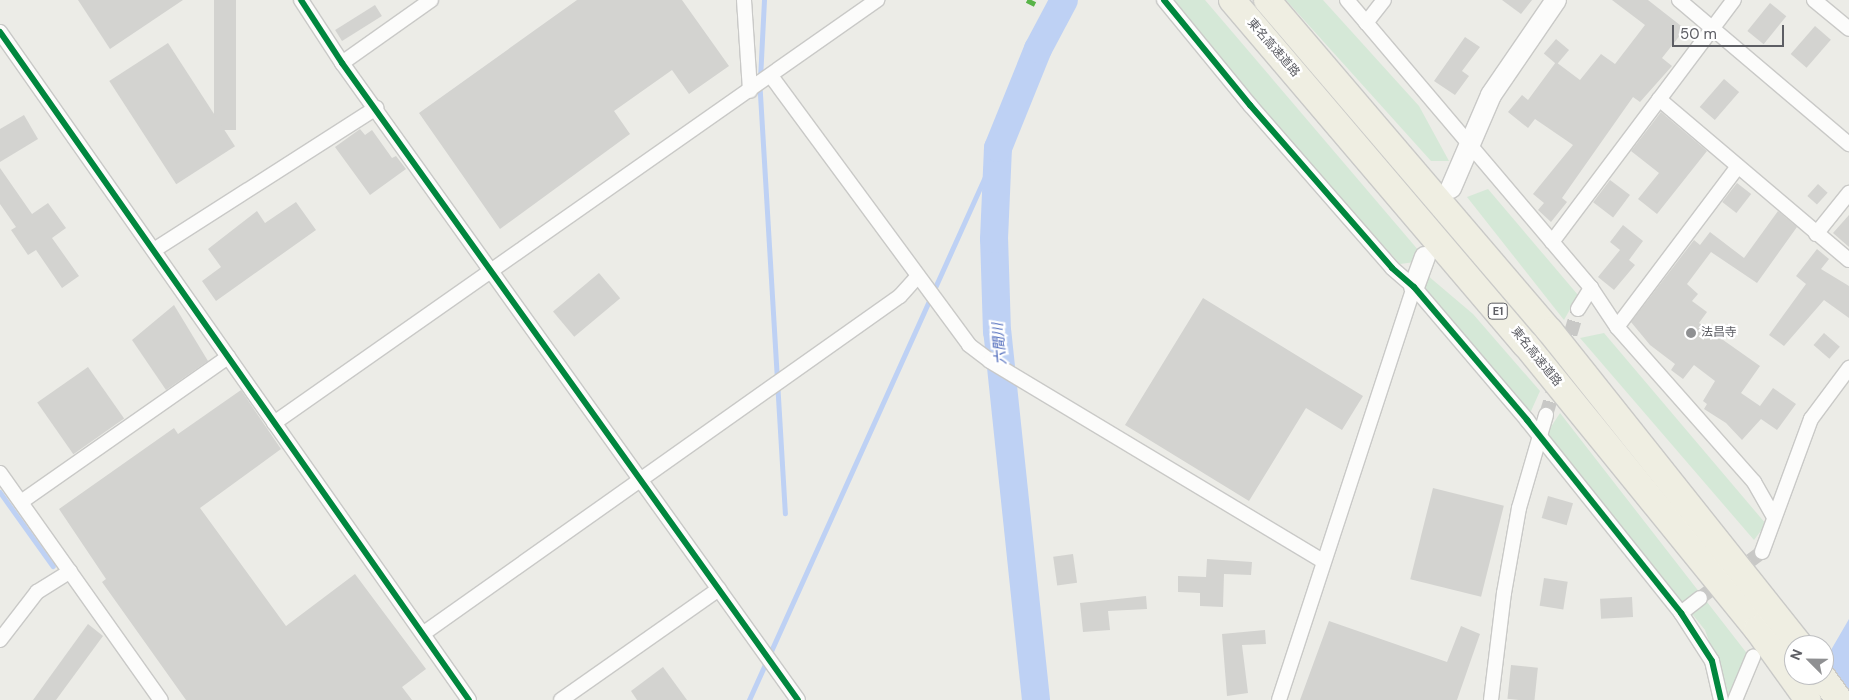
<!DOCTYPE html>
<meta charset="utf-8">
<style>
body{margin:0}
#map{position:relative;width:1849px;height:700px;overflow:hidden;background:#ecece7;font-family:"DM Sans","Noto Sans JP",sans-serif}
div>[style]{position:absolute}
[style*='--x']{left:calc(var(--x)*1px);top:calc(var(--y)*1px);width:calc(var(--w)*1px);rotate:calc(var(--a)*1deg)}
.green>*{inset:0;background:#d5e8d7}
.water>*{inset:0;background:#bed1f4}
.stream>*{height:4.5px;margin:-2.25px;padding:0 2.25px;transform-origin:2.25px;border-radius:2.25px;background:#bed1f4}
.river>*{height:28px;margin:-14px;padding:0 14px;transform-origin:14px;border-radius:14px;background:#bed1f4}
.building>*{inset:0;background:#d3d3d0;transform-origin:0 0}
.street-tunnel>*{height:14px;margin-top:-7px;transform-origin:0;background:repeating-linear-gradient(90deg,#c8c8c6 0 14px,transparent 0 21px)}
.roads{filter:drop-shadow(1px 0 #c9c9c7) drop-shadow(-1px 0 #c9c9c7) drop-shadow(0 1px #c9c9c7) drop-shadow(0 -1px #c9c9c7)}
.street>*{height:14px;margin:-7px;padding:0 7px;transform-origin:7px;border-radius:7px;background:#fcfcfb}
.secondary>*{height:20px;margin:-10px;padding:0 10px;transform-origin:10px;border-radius:10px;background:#fcfcfb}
.highway>*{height:26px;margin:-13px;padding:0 13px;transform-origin:13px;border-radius:13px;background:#efeee2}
.quiet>*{height:5px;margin-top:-2.5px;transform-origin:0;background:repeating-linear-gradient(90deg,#58b448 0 10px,transparent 0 15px)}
.cycleway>*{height:6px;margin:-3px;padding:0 3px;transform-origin:3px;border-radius:3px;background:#00873e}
.dots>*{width:14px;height:14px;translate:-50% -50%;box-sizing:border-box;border:2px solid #fff;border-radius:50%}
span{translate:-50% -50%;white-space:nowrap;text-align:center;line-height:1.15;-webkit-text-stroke:4.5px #fff;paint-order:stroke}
.shield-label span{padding:1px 4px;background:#fff;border:1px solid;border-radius:4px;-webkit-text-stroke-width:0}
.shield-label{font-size:11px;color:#5d5e64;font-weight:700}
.street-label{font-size:12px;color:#5d5e64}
.poi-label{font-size:12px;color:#5d5e64}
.left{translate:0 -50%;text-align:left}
.water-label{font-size:14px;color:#4e6abb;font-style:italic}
.north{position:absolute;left:1784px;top:635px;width:50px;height:50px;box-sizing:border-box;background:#fff;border:1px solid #bebfc1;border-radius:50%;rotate:293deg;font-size:14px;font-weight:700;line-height:20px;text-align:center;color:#5d5e64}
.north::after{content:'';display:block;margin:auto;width:18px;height:22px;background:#8f9092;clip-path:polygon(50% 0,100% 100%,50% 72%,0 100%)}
.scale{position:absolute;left:1672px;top:25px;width:112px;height:22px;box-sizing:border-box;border:2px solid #5d5e64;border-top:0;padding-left:6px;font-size:15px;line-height:18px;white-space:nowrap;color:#5d5e64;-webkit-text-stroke:4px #fff;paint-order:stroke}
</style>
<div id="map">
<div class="green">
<div style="clip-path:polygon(1171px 0,1205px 0,1419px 251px,1415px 262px,1400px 264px,1235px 81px)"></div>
<div style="clip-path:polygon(1286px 0,1323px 0,1419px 106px,1449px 161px,1431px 161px)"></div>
<div style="clip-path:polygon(1488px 189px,1578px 295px,1564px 320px,1467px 197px)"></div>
<div style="clip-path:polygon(1427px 275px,1473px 314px,1540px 391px,1527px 420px,1423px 289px)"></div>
<div style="clip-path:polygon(1604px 333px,1766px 524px,1754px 540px,1580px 338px)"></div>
<div style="clip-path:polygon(1560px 413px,1749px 656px,1728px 695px,1705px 630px,1547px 433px)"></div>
</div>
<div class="water">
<div style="clip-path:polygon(1849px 619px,1849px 698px,1802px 700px,1824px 675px,1824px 662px)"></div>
</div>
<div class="stream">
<div style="--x:760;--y:79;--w:79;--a:-87.1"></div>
<div style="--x:760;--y:86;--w:428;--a:86.6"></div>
<div style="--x:0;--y:492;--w:91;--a:54.4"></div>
<div style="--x:749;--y:700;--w:606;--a:-65.72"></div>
</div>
<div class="river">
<div style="--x:1036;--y:700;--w:370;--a:-96"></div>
<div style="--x:997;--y:332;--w:93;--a:-91.8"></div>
<div style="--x:994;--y:239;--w:91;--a:-87.5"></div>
<div style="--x:998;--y:148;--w:107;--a:-68"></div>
<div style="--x:1038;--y:49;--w:55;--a:-62"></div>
</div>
<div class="building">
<div style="clip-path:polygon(78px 0,183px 0,110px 49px)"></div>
<div style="left:214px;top:0;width:22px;height:130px"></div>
<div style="clip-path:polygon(577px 0,682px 0,729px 66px,689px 94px,672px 70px,614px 111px,630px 134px,500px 229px,419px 113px)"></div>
<div style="clip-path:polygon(1502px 0,1532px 0,1521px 14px)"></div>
<div style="clip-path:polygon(1612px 0,1648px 0,1685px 29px,1662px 58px,1672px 66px,1640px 102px,1633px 97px,1562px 198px,1567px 202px,1551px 222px,1538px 210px,1544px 203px,1533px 194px,1573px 145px,1535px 119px,1528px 128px,1508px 112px,1522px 95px,1528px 100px,1556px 62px,1580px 80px,1601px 54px,1615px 64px,1645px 25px)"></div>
<div style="left:1770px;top:3px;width:21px;height:36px;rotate:39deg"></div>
<div style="left:375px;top:5px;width:13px;height:47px;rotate:58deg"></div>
<div style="left:1815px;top:26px;width:21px;height:37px;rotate:41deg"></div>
<div style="clip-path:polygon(1465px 37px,1480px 47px,1462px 71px,1469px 76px,1455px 95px,1434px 81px)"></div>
<div style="left:1556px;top:39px;width:17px;height:19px;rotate:40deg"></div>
<div style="left:168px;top:43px;width:123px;height:70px;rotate:57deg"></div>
<div style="left:1724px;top:79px;width:20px;height:37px;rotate:41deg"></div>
<div style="clip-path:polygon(1661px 112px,1707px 151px,1657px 214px,1638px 199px,1659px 173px,1631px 151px)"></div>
<div style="clip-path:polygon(24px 115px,38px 139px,0 162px,0 129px)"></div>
<div style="clip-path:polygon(360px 129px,365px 135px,372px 130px,392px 158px,396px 156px,406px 169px,370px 195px,335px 147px)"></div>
<div style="clip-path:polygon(0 168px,32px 214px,48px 203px,66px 228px,52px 238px,79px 276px,62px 288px,36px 250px,28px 255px,11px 230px,16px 227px,0 204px)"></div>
<div style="left:1610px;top:180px;width:25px;height:28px;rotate:37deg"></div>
<div style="left:1737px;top:183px;width:18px;height:24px;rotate:38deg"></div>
<div style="left:1818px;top:184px;width:13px;height:16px;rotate:42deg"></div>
<div style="clip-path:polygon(296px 202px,316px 230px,216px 301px,202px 281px,221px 267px,208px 249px,257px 211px,265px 223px)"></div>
<div style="clip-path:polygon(1778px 211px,1797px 227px,1757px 283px,1711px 252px,1687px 284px,1698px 294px,1692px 301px,1707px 312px,1699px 323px,1760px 366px,1741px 393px,1760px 406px,1773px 388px,1796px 404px,1777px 430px,1761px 419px,1742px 440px,1726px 423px,1704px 409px,1707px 404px,1703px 401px,1715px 381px,1694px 365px,1683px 379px,1671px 370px,1675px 364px,1650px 345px,1631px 322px,1694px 240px,1700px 245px,1710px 232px,1744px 258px)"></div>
<div style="clip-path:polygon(1849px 215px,1849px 247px,1833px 233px)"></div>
<div style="clip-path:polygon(1623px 225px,1643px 241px,1629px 260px,1635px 265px,1614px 290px,1598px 277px,1620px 250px,1610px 242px)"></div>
<div style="clip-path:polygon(1817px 249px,1829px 259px,1821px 269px,1849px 286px,1849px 318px,1824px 300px,1784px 346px,1769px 335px,1806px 284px,1796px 276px)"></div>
<div style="left:599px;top:273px;width:33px;height:60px;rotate:50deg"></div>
<div style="clip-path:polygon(1203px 298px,1363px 396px,1342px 430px,1306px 408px,1249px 501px,1125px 425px)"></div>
<div style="clip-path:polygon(174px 305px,208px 361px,166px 390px,132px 340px)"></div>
<div style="left:1824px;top:333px;width:21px;height:16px;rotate:41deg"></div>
<div style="left:88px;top:367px;width:63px;height:62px;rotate:55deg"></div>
<div style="clip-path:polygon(241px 390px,281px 449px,200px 508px,286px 626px,355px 574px,426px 669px,402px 687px,412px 700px,186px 700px,102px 582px,106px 579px,59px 509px,174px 428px,178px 434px)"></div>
<div style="left:1433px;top:488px;width:73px;height:94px;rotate:14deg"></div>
<div style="left:1548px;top:496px;width:26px;height:23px;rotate:16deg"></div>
<div style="left:1073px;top:554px;width:29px;height:20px;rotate:82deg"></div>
<div style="clip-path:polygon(1207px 559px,1252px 562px,1251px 575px,1224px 574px,1223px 607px,1200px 606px,1200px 593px,1178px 592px,1178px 576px,1206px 577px)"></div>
<div style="left:1544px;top:578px;width:24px;height:28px;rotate:9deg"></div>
<div style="clip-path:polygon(1146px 596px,1147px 609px,1108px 611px,1110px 630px,1083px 632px,1080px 603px)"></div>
<div style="left:1632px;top:597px;width:20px;height:32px;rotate:87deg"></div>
<div style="clip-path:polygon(1329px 621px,1447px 662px,1461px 626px,1480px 634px,1457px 700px,1300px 700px)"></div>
<div style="clip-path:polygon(88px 624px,103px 636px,56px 700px,33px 700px)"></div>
<div style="clip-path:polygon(1265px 630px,1266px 644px,1242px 645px,1248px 693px,1227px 696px,1222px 634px)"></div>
<div style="left:1511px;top:665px;width:27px;height:34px;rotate:6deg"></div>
<div style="clip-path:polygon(663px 667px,687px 700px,637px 700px,631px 691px)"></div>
</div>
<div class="street-tunnel">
<div style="--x:1546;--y:415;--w:111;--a:-73.2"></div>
<div style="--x:1700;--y:598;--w:77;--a:-36.6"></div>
</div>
<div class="roads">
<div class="street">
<div style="--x:301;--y:0;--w:75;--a:56.9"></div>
<div style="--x:342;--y:63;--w:783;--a:54.4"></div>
<div style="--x:744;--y:0;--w:91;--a:86.2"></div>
<div style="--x:1164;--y:0;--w:136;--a:50.7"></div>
<div style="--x:1250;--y:105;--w:216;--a:48.9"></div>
<div style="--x:1392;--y:268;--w:29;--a:41"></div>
<div style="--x:1414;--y:287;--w:175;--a:49.6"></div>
<div style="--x:1527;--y:420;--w:247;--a:51.4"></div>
<div style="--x:1681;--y:613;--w:57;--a:57.1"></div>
<div style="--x:1712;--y:661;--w:40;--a:77"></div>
<div style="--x:1347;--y:0;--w:377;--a:49.7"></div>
<div style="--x:1591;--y:288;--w:47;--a:56.3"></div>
<div style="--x:1617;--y:327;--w:207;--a:48.5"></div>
<div style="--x:1754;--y:482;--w:40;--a:60.3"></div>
<div style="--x:1679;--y:0;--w:223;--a:40.3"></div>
<div style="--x:1814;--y:0;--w:45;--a:39.6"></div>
<div style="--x:1366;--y:23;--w:29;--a:-52"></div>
<div style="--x:0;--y:32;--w:816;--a:54.93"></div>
<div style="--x:342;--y:63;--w:109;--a:-35.3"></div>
<div style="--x:771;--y:76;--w:334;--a:53.6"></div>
<div style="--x:969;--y:345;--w:26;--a:37"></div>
<div style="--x:990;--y:361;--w:388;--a:31"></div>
<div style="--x:1659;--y:99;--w:249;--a:40.3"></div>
<div style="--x:1816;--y:234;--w:53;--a:-51.2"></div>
<div style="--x:1552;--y:242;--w:303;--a:-53.1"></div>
<div style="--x:154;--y:250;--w:264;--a:-32.6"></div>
<div style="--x:1578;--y:309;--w:25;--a:-58"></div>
<div style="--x:1617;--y:327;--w:199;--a:-53"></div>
<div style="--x:274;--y:423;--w:737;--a:-35.05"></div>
<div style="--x:0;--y:473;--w:278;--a:54.7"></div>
<div style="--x:21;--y:502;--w:253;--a:-35"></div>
<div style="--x:1762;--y:552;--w:142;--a:-69.8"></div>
<div style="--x:1811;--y:419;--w:64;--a:-53.3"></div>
<div style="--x:1681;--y:613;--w:24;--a:-38"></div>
<div style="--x:424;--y:633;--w:583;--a:-35.3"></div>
<div style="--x:900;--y:296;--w:25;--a:-48"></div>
<div style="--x:0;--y:640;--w:61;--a:-52.4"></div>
<div style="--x:37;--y:592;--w:39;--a:-32"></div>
<div style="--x:561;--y:700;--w:193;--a:-35.1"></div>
<div style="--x:1279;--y:700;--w:435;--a:-71.9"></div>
<div style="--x:1491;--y:700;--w:108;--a:-83.1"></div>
<div style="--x:1504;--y:593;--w:86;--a:-80"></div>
<div style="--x:1519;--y:508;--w:97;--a:-73.8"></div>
<div style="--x:1735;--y:700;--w:47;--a:-67.3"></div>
</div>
<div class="secondary">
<div style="--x:1451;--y:188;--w:101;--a:-66.7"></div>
<div style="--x:1491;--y:95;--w:115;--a:-55.6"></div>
<div style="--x:1414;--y:287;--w:32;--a:-70"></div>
</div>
<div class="highway">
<div style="--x:1232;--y:0;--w:453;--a:49.6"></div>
<div style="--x:1526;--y:345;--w:366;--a:50.9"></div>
<div style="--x:1757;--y:629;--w:87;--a:54.3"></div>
<div style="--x:1267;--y:0;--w:435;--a:49.5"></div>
<div style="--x:1550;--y:331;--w:401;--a:51.5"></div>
<div style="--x:1821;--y:675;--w:31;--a:54"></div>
</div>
</div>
<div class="quiet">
<div style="--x:1027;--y:0;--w:9;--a:27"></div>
</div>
<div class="cycleway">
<div style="--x:301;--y:0;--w:75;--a:56.9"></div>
<div style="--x:342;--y:63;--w:783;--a:54.4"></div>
<div style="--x:1164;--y:0;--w:136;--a:50.7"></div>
<div style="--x:1250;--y:105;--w:216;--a:48.9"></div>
<div style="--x:1392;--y:268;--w:29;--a:41"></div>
<div style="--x:1414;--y:287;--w:175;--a:49.6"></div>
<div style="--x:1527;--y:420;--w:247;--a:51.4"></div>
<div style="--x:1681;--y:613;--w:57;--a:57.1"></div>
<div style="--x:1712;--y:661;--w:40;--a:77"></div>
<div style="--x:0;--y:32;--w:816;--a:54.93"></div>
</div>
<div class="dots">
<div style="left:1691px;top:333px;background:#8f9092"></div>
</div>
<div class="shield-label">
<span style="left:1498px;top:311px">E1</span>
</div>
<div class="street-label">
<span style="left:1273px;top:48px;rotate:49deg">東名高速道路</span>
<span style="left:1536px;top:357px;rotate:51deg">東名高速道路</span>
</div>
<div class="poi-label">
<span class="left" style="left:1701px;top:333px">法昌寺</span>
</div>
<div class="water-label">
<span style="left:999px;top:344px;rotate:-95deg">六間川</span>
</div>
<div class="north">N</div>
<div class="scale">50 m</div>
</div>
